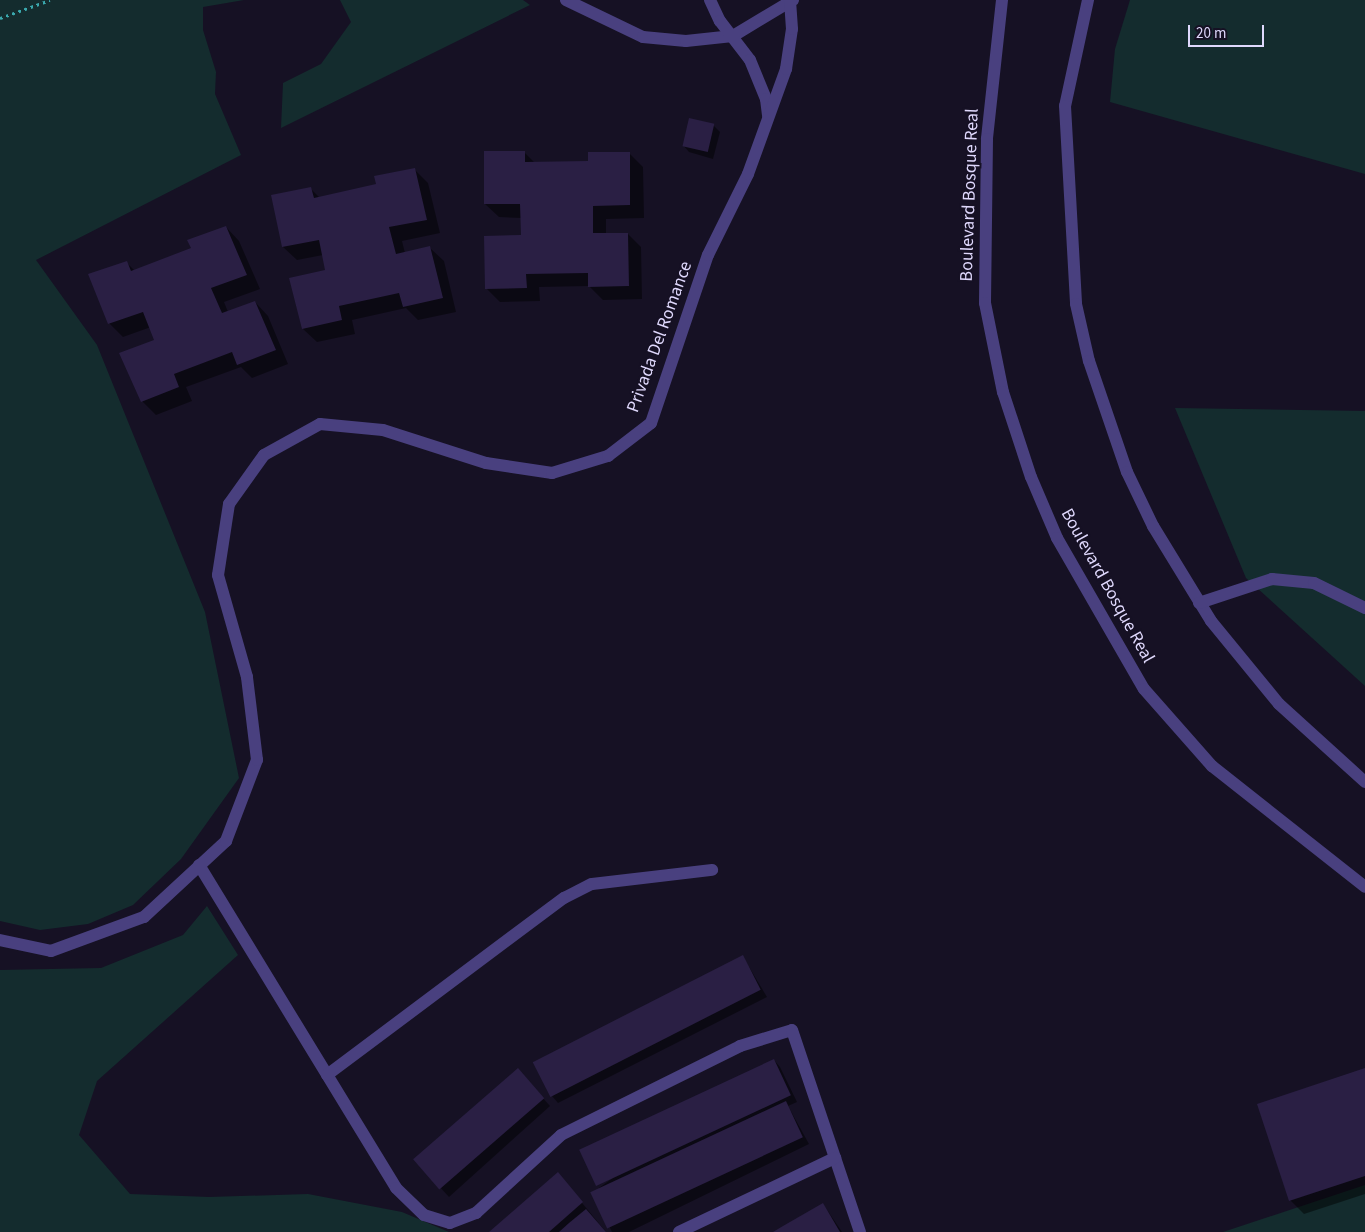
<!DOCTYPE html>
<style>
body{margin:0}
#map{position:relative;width:1365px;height:1232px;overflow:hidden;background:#161124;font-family:"Source Sans 3",sans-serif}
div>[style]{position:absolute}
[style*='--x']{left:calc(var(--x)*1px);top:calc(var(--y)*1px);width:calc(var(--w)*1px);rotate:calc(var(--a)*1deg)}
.green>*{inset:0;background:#142c2e}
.shadow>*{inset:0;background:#0007}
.building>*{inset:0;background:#2a1f44;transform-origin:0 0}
.path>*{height:3px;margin-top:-1.5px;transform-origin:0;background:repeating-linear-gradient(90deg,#3aa8ad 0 2.5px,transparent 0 6.5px)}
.minor>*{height:12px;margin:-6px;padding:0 6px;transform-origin:6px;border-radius:6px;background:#49407f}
span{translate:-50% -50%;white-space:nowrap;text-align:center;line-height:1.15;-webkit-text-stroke:4px #161124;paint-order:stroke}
.street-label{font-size:18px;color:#dfd8fc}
.scale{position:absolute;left:1188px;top:25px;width:76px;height:22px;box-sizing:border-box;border:2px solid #dfd8fc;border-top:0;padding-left:6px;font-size:15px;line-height:18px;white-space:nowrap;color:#dfd8fc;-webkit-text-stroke:4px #161124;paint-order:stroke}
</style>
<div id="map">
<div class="green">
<div style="clip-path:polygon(0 0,244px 0,203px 7px,203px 30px,216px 72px,215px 94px,241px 155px,36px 260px,97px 345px,205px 612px,239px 778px,181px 859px,133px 905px,88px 924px,40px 930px,0 921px)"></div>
<div style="clip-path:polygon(340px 0,523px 0,530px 5px,281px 128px,283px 83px,321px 64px,351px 22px)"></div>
<div style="clip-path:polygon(1130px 0,1365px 0,1365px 174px,1110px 102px,1115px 49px)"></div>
<div style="clip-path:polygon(1175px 408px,1365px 411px,1365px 686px,1246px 578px)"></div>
<div style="clip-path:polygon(207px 906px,238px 955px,97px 1081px,79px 1135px,130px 1194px,209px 1197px,308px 1194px,402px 1212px,449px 1232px,0 1232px,0 970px,101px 968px,183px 935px)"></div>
<div style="clip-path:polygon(1365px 1185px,1365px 1232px,1223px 1232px)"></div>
</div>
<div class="shadow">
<div style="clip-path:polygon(713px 125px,720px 132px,713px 159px,689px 152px,683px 145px)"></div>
<div style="clip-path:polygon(524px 152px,535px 163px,590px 162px,629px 153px,643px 167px,644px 218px,606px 219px,606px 234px,628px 234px,641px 247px,642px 299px,603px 300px,589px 286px,539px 287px,540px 301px,500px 302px,487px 289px,523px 236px,522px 218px,499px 217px,485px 204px)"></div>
<div style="clip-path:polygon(414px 169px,428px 183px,440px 233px,402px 241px,405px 253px,430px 248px,444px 261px,456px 312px,418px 320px,406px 308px,352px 320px,355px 334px,317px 342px,303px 329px,327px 270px,323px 255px,297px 260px,283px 247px,311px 189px,320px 198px,378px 185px)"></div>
<div style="clip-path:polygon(226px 227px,239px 241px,260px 289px,224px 302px,228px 312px,255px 302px,268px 316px,288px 364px,252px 378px,241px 367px,186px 387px,192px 401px,156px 415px,142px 401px,156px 340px,151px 327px,123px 337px,109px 323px,126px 262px,135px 271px,192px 249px)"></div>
<div style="clip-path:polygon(743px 957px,767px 997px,558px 1103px,552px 1096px)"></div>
<div style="clip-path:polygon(774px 1060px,780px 1067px,797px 1102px,788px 1106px,809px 1144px,629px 1232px,612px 1232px,594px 1196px,603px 1192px,599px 1188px)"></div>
<div style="clip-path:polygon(1365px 1070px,1365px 1194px,1304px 1214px,1290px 1200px)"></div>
<div style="clip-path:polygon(524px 1077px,550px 1106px,449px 1197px,416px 1161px)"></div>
<div style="clip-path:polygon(564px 1181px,606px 1232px,491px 1232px)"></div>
<div style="clip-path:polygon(823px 1204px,842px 1232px,775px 1232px)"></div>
</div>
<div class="building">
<div style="left:689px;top:118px;width:26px;height:29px;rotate:13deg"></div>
<div style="clip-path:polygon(484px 151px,525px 151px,525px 162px,588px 161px,588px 152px,630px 152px,630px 205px,593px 206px,593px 233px,628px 233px,629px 286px,588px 287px,588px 273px,526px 274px,527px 288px,485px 289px,484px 236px,521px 235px,520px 204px,484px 204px)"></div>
<div style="clip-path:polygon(415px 168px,427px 220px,389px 227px,396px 254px,430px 246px,443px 298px,403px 307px,399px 293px,339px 306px,342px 320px,302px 329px,289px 278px,325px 270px,319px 240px,282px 247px,271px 195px,311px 187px,314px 198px,376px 184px,374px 176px)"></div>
<div style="clip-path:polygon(226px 226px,247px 275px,211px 288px,222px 313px,255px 301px,276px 350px,237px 365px,232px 352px,174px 374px,179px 387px,141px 402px,119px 353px,154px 340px,143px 312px,108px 324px,88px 274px,127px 261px,131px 271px,191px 248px,187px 240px)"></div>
<div style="left:743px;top:955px;width:39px;height:236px;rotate:63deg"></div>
<div style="left:774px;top:1059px;width:40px;height:215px;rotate:65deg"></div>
<div style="left:518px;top:1068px;width:40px;height:139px;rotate:49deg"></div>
<div style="clip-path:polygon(1365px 1068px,1365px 1176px,1289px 1201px,1257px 1104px)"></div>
<div style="left:786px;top:1101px;width:40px;height:216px;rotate:65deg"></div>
<div style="clip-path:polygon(558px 1172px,583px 1202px,549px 1232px,489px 1232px)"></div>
<div style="clip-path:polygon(823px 1203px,840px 1232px,773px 1232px,783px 1226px)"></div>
<div style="clip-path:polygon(586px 1209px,606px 1232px,559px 1232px,569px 1223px)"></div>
</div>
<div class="path">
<div style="--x:0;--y:18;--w:53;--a:-19.8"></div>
</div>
<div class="minor">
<div style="--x:566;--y:0;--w:85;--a:25.7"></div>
<div style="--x:643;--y:37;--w:43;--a:5.3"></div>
<div style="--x:686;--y:41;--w:47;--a:-6.1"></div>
<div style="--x:733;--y:36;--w:70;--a:-31"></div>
<div style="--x:710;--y:0;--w:23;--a:65"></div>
<div style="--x:720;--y:21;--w:49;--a:52.4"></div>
<div style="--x:750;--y:60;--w:42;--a:67.7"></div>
<div style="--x:766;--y:99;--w:17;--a:83"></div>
<div style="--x:1002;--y:0;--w:140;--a:96.2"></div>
<div style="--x:987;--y:139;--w:164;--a:90.7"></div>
<div style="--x:985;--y:303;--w:91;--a:78.6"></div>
<div style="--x:1003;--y:392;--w:89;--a:71.8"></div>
<div style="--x:1031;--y:477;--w:66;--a:66.9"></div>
<div style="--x:1057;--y:538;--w:174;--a:60.1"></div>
<div style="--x:1144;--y:689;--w:103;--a:48.6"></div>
<div style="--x:1212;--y:766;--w:195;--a:38.3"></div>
<div style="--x:1088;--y:0;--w:108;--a:102.2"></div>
<div style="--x:1065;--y:106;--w:198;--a:86.8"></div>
<div style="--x:1076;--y:304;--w:58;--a:77.2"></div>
<div style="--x:1089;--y:361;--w:117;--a:71.1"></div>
<div style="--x:1127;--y:472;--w:60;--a:64.3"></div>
<div style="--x:1153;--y:526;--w:111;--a:58.6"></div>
<div style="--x:1211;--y:621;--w:107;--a:50.7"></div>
<div style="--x:1279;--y:704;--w:116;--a:42.2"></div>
<div style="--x:1199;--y:603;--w:77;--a:-18.2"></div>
<div style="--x:1272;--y:579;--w:42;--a:5.4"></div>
<div style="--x:1314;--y:583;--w:57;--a:26.1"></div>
<div style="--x:199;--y:865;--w:378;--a:58.6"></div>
<div style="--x:396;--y:1188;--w:39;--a:44"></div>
<div style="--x:424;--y:1215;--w:27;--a:17"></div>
<div style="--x:450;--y:1223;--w:28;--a:-21"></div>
<div style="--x:476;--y:1213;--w:115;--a:-42.5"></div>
<div style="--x:561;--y:1135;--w:200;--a:-26.4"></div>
<div style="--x:740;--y:1046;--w:54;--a:-17.1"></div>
<div style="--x:792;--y:1030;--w:213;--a:71.4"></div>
<div style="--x:0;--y:940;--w:52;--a:12.2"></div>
<div style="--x:51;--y:951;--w:99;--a:-20.1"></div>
<div style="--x:144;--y:917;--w:112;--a:-42.8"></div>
<div style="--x:226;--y:841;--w:87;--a:-69.1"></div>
<div style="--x:257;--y:760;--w:84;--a:-96.9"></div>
<div style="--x:247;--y:677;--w:106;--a:-105.9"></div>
<div style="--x:218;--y:575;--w:72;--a:-81.2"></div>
<div style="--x:229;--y:504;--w:60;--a:-54.5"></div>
<div style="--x:264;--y:455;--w:64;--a:-29"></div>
<div style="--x:320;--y:424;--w:63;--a:5.4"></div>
<div style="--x:383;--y:430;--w:108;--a:17.8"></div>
<div style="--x:486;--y:463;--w:67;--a:8.6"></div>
<div style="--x:552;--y:473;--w:59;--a:-16.9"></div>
<div style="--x:608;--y:456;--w:54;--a:-37.5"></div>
<div style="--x:651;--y:423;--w:177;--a:-71.3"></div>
<div style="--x:708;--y:255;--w:90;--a:-63.7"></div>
<div style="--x:748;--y:174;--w:112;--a:-70.1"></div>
<div style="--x:786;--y:69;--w:40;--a:-81.5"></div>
<div style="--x:792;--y:29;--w:29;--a:-94"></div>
<div style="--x:327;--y:1075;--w:296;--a:-36.8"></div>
<div style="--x:564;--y:898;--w:31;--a:-27"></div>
<div style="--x:592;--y:884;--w:121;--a:-6.7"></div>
<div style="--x:679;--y:1232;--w:173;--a:-25.4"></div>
</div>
<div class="street-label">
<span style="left:970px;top:195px;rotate:-88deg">Boulevard Bosque Real</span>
<span style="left:660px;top:337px;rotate:-70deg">Privada Del Romance</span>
<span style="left:1107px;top:586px;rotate:61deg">Boulevard Bosque Real</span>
</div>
<div class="scale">20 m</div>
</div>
